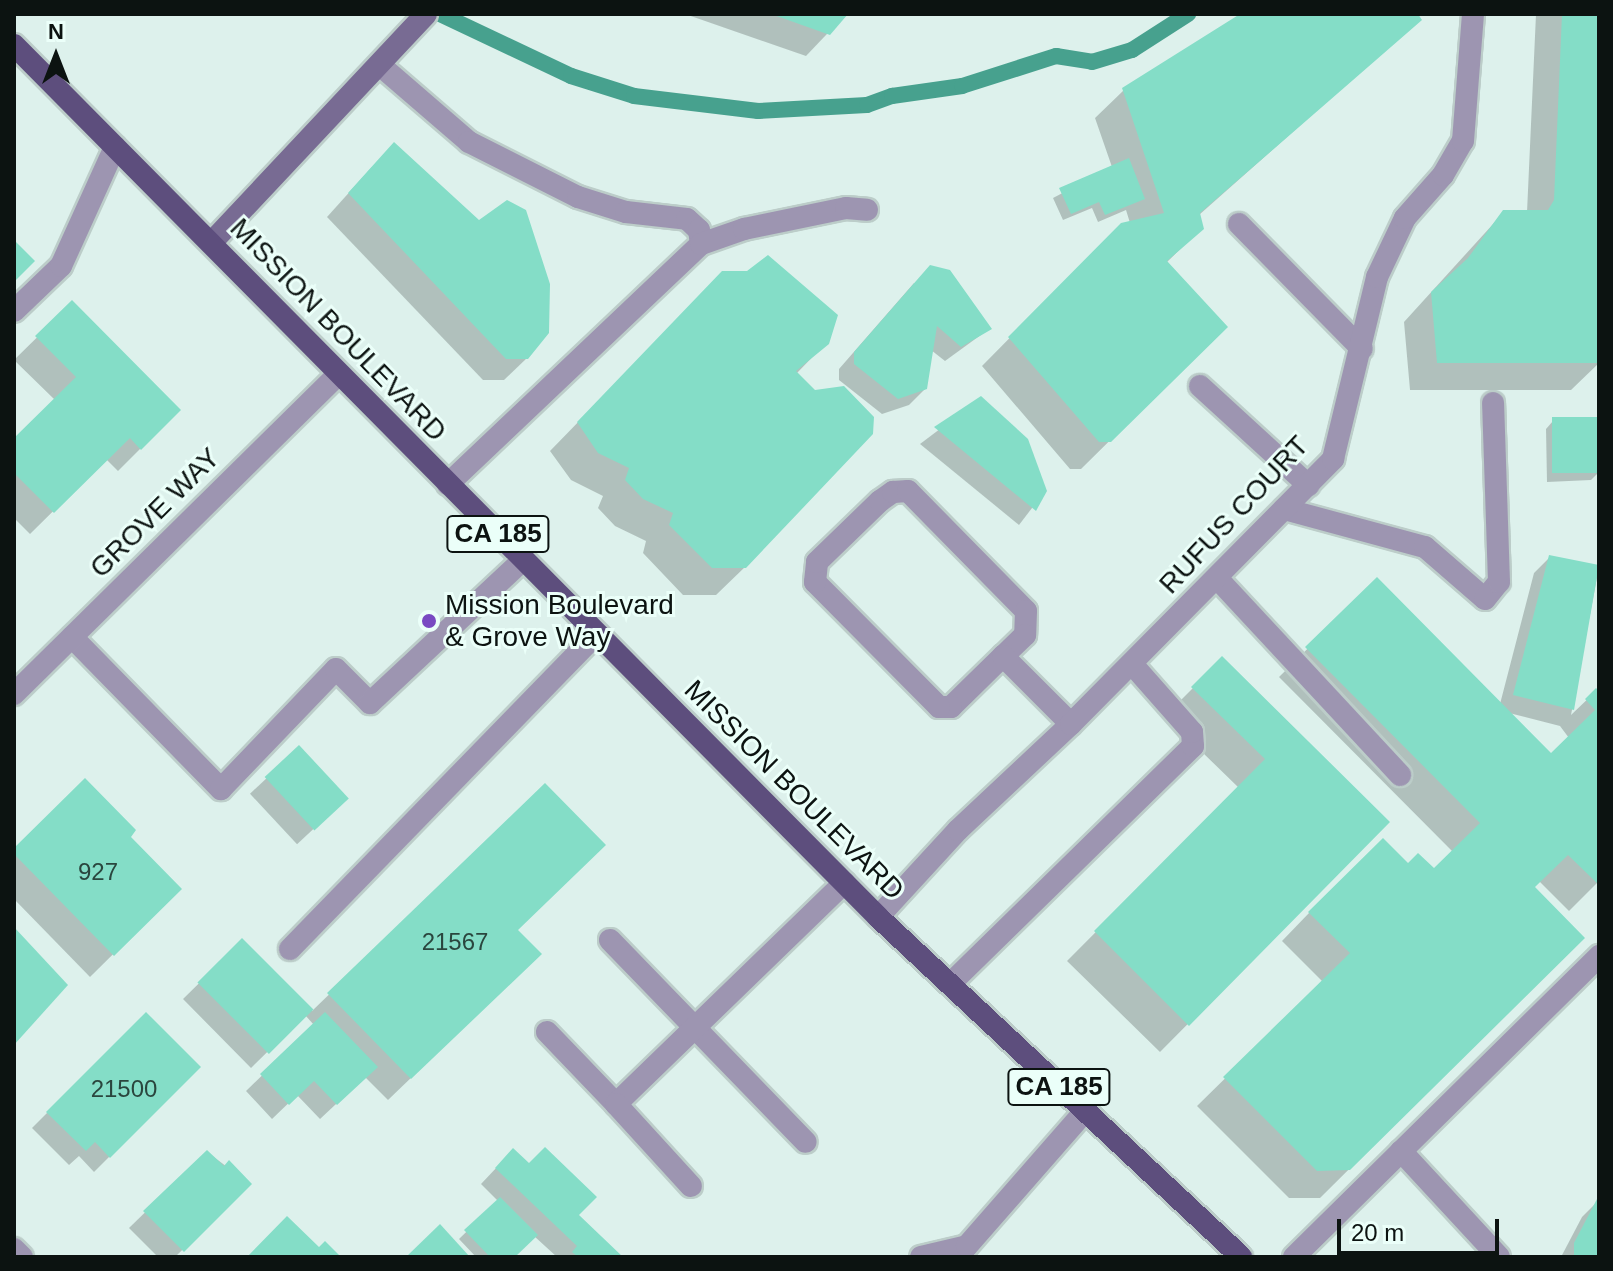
<!DOCTYPE html>
<style>
body{margin:0}
#map{position:relative;width:1613px;height:1271px;overflow:hidden;background:#ddf1ec;font-family:Helvetica,sans-serif}
div>[style]{position:absolute}
[style*='--x']{left:calc(var(--x)*1px);top:calc(var(--y)*1px);width:calc(var(--w)*1px);rotate:calc(var(--a)*1deg)}
.shadow>*{inset:0;background:#0003;transform-origin:0 0}
.stream>*{height:16px;margin:-8px;padding:0 8px;transform-origin:8px;border-radius:8px;background:#47a18e}
.building>*{inset:0;background:#84ddc7;transform-origin:0 0}
.roads{filter:drop-shadow(2px 0 #bccdc9) drop-shadow(-2px 0 #bccdc9) drop-shadow(0 2px #bccdc9) drop-shadow(0 -2px #bccdc9)}
.service>*{height:22px;margin:-11px;padding:0 11px;transform-origin:11px;border-radius:11px;background:#9d95b1}
.minor>*{height:22px;margin:-11px;padding:0 11px;transform-origin:11px;border-radius:11px;background:#9d95b1}
.tertiary>*{height:22px;margin:-11px;padding:0 11px;transform-origin:11px;border-radius:11px;background:#9d95b1}
.secondary>*{height:22px;margin:-11px;padding:0 11px;transform-origin:11px;border-radius:11px;background:#786b93}
.primary>*{height:22px;margin:-11px;padding:0 11px;transform-origin:11px;border-radius:11px;background:#5d4e7d}
.dots>*{width:22px;height:22px;translate:-50% -50%;box-sizing:border-box;border:4px solid #ebfff9;border-radius:50%}
span{translate:-50% -50%;white-space:nowrap;text-align:center;line-height:1.15;-webkit-text-stroke:6px #ebfff9;paint-order:stroke}
.number-label{font-size:24px;color:#2a463e}
.number-label span{-webkit-text-stroke-width:0}
.shield-label span{padding:2px 6px;background:#ebfff9;border:2px solid;border-radius:6px;-webkit-text-stroke-width:0}
.shield-label{font-size:26px;color:#0c1311;font-weight:700}
.street-label{font-size:28px;color:#0c1311}
.poi-label{font-size:28px;color:#0c1311}
.left{translate:0 -50%;text-align:left}
.frame{position:absolute;inset:0;border:16px solid #0c1311;pointer-events:none}
.north{position:absolute;left:16px;top:16px;width:80px;height:80px;-webkit-text-stroke:6px #ebfff9;paint-order:stroke;rotate:0deg;font-size:22px;font-weight:700;line-height:32px;text-align:center;color:#0c1311}
.north::after{content:'';display:block;margin:auto;width:28px;height:36px;background:#0c1311;clip-path:polygon(50% 0,100% 100%,50% 72%,0 100%)}
.scale{position:absolute;left:1337px;top:1219px;width:162px;height:36px;box-sizing:border-box;border:4px solid #0c1311;border-top:0;padding-left:10px;font-size:24px;line-height:28px;white-space:nowrap;color:#0c1311;-webkit-text-stroke:6px #ebfff9;paint-order:stroke}
</style>
<div id="map">
<div class="shadow">
<div style="clip-path:polygon(685px 14px,846px 14px,806px 56px)"></div>
<div style="clip-path:polygon(1243px 14px,1415px 14px,1419px 20px,1199px 215px,1202px 228px,1166px 263px,1225px 327px,1081px 469px,1070px 469px,982px 366px,1122px 224px,1130px 223px,1126px 210px,1098px 222px,1092px 208px,1063px 220px,1053px 198px,1112px 167px,1095px 118px,1124px 90px)"></div>
<div style="clip-path:polygon(1536px 14px,1599px 14px,1599px 363px,1571px 390px,1410px 390px,1404px 322px,1504px 212px,1527px 212px)"></div>
<div style="clip-path:polygon(372px 167px,527px 358px,504px 380px,483px 380px,327px 217px)"></div>
<div style="clip-path:polygon(914px 283px,989px 329px,945px 361px,931px 350px,925px 389px,909px 405px,882px 414px,839px 380px,839px 369px)"></div>
<div style="clip-path:polygon(695px 302px,827px 342px,796px 374px,745px 567px,716px 595px,683px 595px,643px 553px,646px 541px,615px 526px,598px 508px,603px 496px,571px 480px,550px 451px)"></div>
<div style="clip-path:polygon(72px 303px,179px 410px,118px 471px,106px 459px,30px 534px,14px 518px,14px 441px,55px 400px,14px 360px)"></div>
<div style="clip-path:polygon(981px 398px,1045px 491px,1019px 525px,920px 444px)"></div>
<div style="clip-path:polygon(1553px 421px,1598px 473px,1591px 480px,1547px 482px,1546px 429px)"></div>
<div style="clip-path:polygon(evenodd,1549px 558px,1599px 567px,1571px 715px,1596px 691px,1599px 694px,1599px 881px,1569px 911px,1539px 881px,1532px 887px,1582px 938px,1320px 1198px,1289px 1198px,1197px 1106px,1323px 982px,1282px 941px,1309px 913px,1408px 866px,1434px 871px,1453px 852px,1279px 677px,1377px 580px,1500px 704px,1534px 573px,1549px 558px,1509px 713px,1560px 726px,1569px 738px,1551px 756px,1509px 713px)"></div>
<div style="clip-path:polygon(1222px 659px,1388px 822px,1160px 1052px,1067px 961px,1239px 788px,1165px 716px)"></div>
<div style="left:299px;top:748px;width:69px;height:67px;rotate:47deg"></div>
<div style="clip-path:polygon(545px 785px,516px 930px,517px 976px,388px 1100px,365px 1077px,320px 1119px,297px 1095px,272px 1119px,246px 1091px,314px 1025px,305px 1015px,251px 1068px,183px 999px,242px 941px,312px 1011px)"></div>
<div style="clip-path:polygon(128px 837px,179px 889px,90px 977px,14px 899px,14px 851px)"></div>
<div style="clip-path:polygon(146px 1014px,199px 1067px,94px 1172px,79px 1156px,69px 1165px,32px 1128px)"></div>
<div style="clip-path:polygon(207px 1152px,250px 1184px,175px 1257px,158px 1257px,129px 1228px)"></div>
<div style="clip-path:polygon(498px 1166px,529px 1166px,620px 1257px,557px 1257px,534px 1236px,512px 1257px,476px 1257px,459px 1239px,498px 1201px,481px 1184px)"></div>
<div style="clip-path:polygon(1597px 1202px,1599px 1257px,1561px 1257px,1582px 1217px)"></div>
</div>
<div class="stream">
<div style="--x:440;--y:14;--w:145;--a:25.3"></div>
<div style="--x:571;--y:76;--w:66;--a:17.6"></div>
<div style="--x:634;--y:96;--w:125;--a:6.9"></div>
<div style="--x:758;--y:111;--w:109;--a:-3.2"></div>
<div style="--x:867;--y:105;--w:27;--a:-20"></div>
<div style="--x:892;--y:96;--w:71;--a:-8.1"></div>
<div style="--x:962;--y:86;--w:99;--a:-17.7"></div>
<div style="--x:1056;--y:56;--w:36;--a:9"></div>
<div style="--x:1092;--y:62;--w:42;--a:-16.7"></div>
<div style="--x:1132;--y:50;--w:67;--a:-32.7"></div>
</div>
<div class="building">
<div style="clip-path:polygon(771px 14px,848px 14px,830px 35px)"></div>
<div style="clip-path:polygon(1240px 14px,1418px 14px,1422px 20px,1200px 213px,1204px 229px,1167px 261px,1228px 327px,1111px 442px,1099px 442px,1008px 337px,1121px 223px,1164px 213px,1122px 88px)"></div>
<div style="clip-path:polygon(1562px 14px,1599px 14px,1599px 363px,1437px 363px,1431px 292px,1468px 258px,1503px 210px,1548px 210px,1554px 200px)"></div>
<div style="clip-path:polygon(394px 142px,479px 220px,507px 200px,526px 210px,550px 284px,549px 333px,528px 359px,506px 359px,348px 193px)"></div>
<div style="clip-path:polygon(1129px 158px,1145px 199px,1105px 215px,1099px 202px,1071px 214px,1059px 188px)"></div>
<div style="clip-path:polygon(14px 240px,35px 261px,14px 282px)"></div>
<div style="clip-path:polygon(768px 255px,838px 315px,829px 344px,796px 371px,815px 390px,844px 386px,874px 417px,873px 434px,746px 568px,712px 568px,669px 525px,673px 513px,643px 499px,625px 480px,629px 468px,598px 453px,577px 422px,722px 271px,747px 271px)"></div>
<div style="clip-path:polygon(930px 265px,950px 270px,992px 329px,961px 347px,937px 326px,927px 389px,898px 399px,854px 364px,854px 352px)"></div>
<div style="clip-path:polygon(72px 300px,181px 410px,141px 450px,130px 438px,54px 513px,14px 473px,14px 438px,76px 377px,35px 336px)"></div>
<div style="clip-path:polygon(981px 396px,1028px 439px,1047px 491px,1036px 511px,934px 427px)"></div>
<div style="left:1599px;top:417px;width:56px;height:47px;rotate:90deg"></div>
<div style="clip-path:polygon(1549px 555px,1599px 565px,1574px 710px,1513px 695px)"></div>
<div style="clip-path:polygon(1377px 577px,1551px 753px,1595px 710px,1585px 699px,1596px 688px,1599px 691px,1599px 885px,1568px 855px,1535px 887px,1585px 938px,1350px 1170px,1317px 1171px,1223px 1077px,1350px 953px,1308px 912px,1383px 838px,1408px 863px,1418px 853px,1434px 868px,1480px 823px,1305px 647px)"></div>
<div style="clip-path:polygon(1222px 656px,1390px 822px,1189px 1026px,1094px 931px,1265px 759px,1191px 687px)"></div>
<div style="left:299px;top:745px;width:73px;height:47px;rotate:47deg"></div>
<div style="clip-path:polygon(85px 778px,136px 830px,131px 837px,182px 889px,114px 956px,14px 854px,14px 848px)"></div>
<div style="clip-path:polygon(545px 783px,606px 845px,518px 930px,542px 954px,411px 1079px,327px 993px)"></div>
<div style="clip-path:polygon(14px 927px,68px 985px,14px 1045px)"></div>
<div style="left:242px;top:938px;width:101px;height:63px;rotate:45deg"></div>
<div style="clip-path:polygon(146px 1012px,201px 1067px,110px 1158px,95px 1142px,86px 1151px,46px 1112px)"></div>
<div style="clip-path:polygon(325px 1012px,378px 1067px,337px 1105px,314px 1081px,289px 1105px,260px 1074px)"></div>
<div style="clip-path:polygon(545px 1147px,597px 1197px,579px 1215px,623px 1257px,578px 1257px,572px 1252px,577px 1246px,495px 1168px,513px 1148px,529px 1163px)"></div>
<div style="clip-path:polygon(207px 1150px,224px 1166px,229px 1160px,252px 1184px,184px 1252px,143px 1211px)"></div>
<div style="clip-path:polygon(500px 1197px,538px 1235px,515px 1257px,490px 1257px,464px 1230px)"></div>
<div style="clip-path:polygon(1597px 1199px,1599px 1257px,1574px 1257px,1574px 1243px)"></div>
<div style="clip-path:polygon(287px 1216px,319px 1247px,325px 1241px,341px 1257px,247px 1257px)"></div>
<div style="clip-path:polygon(440px 1224px,470px 1257px,406px 1257px)"></div>
</div>
<div class="roads">
<div class="service">
<div style="--x:381;--y:66;--w:116;--a:40.8"></div>
<div style="--x:469;--y:142;--w:122;--a:26.8"></div>
<div style="--x:578;--y:197;--w:50;--a:17.4"></div>
<div style="--x:626;--y:212;--w:61;--a:6.5"></div>
<div style="--x:687;--y:219;--w:16;--a:43"></div>
<div style="--x:699;--y:230;--w:14;--a:82"></div>
<div style="--x:701;--y:244;--w:349;--a:136.5"></div>
<div style="--x:1239;--y:224;--w:175;--a:45.5"></div>
<div style="--x:701;--y:244;--w:46;--a:-19.2"></div>
<div style="--x:744;--y:229;--w:104;--a:-11.6"></div>
<div style="--x:846;--y:208;--w:21;--a:5"></div>
<div style="--x:14;--y:311;--w:65;--a:-43.8"></div>
<div style="--x:61;--y:266;--w:131;--a:-65.6"></div>
<div style="--x:1200;--y:386;--w:147;--a:42.5"></div>
<div style="--x:1284;--y:509;--w:146;--a:15.1"></div>
<div style="--x:1425;--y:547;--w:79;--a:40.9"></div>
<div style="--x:1485;--y:599;--w:22;--a:-51"></div>
<div style="--x:1499;--y:582;--w:179;--a:-91.9"></div>
<div style="--x:1217;--y:578;--w:269;--a:47.1"></div>
<div style="--x:72;--y:637;--w:213;--a:45.6"></div>
<div style="--x:221;--y:789;--w:166;--a:-46.2"></div>
<div style="--x:336;--y:669;--w:48;--a:45"></div>
<div style="--x:370;--y:703;--w:209;--a:-43.1"></div>
<div style="--x:1003;--y:656;--w:73;--a:135.6"></div>
<div style="--x:951;--y:707;--w:12;--a:180"></div>
<div style="--x:939;--y:707;--w:176;--a:-134.8"></div>
<div style="--x:815;--y:582;--w:20;--a:-84"></div>
<div style="--x:817;--y:562;--w:88;--a:-44.1"></div>
<div style="--x:880;--y:501;--w:16;--a:-35"></div>
<div style="--x:893;--y:492;--w:15;--a:-4"></div>
<div style="--x:908;--y:491;--w:168;--a:45.5"></div>
<div style="--x:1026;--y:611;--w:24;--a:92"></div>
<div style="--x:1025;--y:635;--w:30;--a:136"></div>
<div style="--x:1003;--y:656;--w:96;--a:45"></div>
<div style="--x:610;--y:940;--w:281;--a:45.9"></div>
<div style="--x:290;--y:949;--w:438;--a:-45.8"></div>
<div style="--x:950;--y:984;--w:340;--a:-44.4"></div>
<div style="--x:1193;--y:746;--w:14;--a:-94"></div>
<div style="--x:1192;--y:732;--w:91;--a:-131.4"></div>
<div style="--x:547;--y:1032;--w:100;--a:46.2"></div>
<div style="--x:616;--y:1104;--w:318;--a:-44.1"></div>
<div style="--x:616;--y:1104;--w:111;--a:47.6"></div>
<div style="--x:1401;--y:1151;--w:144;--a:47.2"></div>
<div style="--x:921;--y:1257;--w:47;--a:-13.4"></div>
<div style="--x:967;--y:1246;--w:179;--a:-48.8"></div>
<div style="--x:1294;--y:1257;--w:429;--a:-44.6"></div>
</div>
<div class="minor">
<div style="--x:878;--y:917;--w:118;--a:-47.4"></div>
<div style="--x:958;--y:830;--w:155;--a:-43.2"></div>
<div style="--x:1071;--y:724;--w:373;--a:-45.3"></div>
<div style="--x:1333;--y:459;--w:187;--a:-76.4"></div>
<div style="--x:1377;--y:277;--w:65;--a:-64.6"></div>
<div style="--x:1405;--y:218;--w:57;--a:-48.5"></div>
<div style="--x:1443;--y:175;--w:39;--a:-60"></div>
<div style="--x:1463;--y:141;--w:127;--a:-85.5"></div>
<div style="--x:14;--y:1249;--w:11;--a:45"></div>
</div>
<div class="tertiary">
<div style="--x:14;--y:694;--w:455;--a:-44.6"></div>
</div>
<div class="secondary">
<div style="--x:211;--y:243;--w:314;--a:-46.8"></div>
</div>
<div class="primary">
<div style="--x:14;--y:45;--w:1228;--a:45.26"></div>
<div style="--x:878;--y:917;--w:497;--a:43.1"></div>
</div>
</div>
<div class="dots">
<div style="left:429px;top:621px;background:#794ac2"></div>
</div>
<div class="number-label">
<span style="left:98px;top:872px">927</span>
<span style="left:455px;top:942px">21567</span>
<span style="left:124px;top:1089px">21500</span>
</div>
<div class="shield-label">
<span style="left:498px;top:534px">CA 185</span>
<span style="left:1059px;top:1087px">CA 185</span>
</div>
<div class="street-label">
<span style="left:338px;top:330px;rotate:46deg">MISSION BOULEVARD</span>
<span style="left:155px;top:513px;rotate:-45deg">GROVE WAY</span>
<span style="left:1234px;top:515px;rotate:-47deg">RUFUS COURT</span>
<span style="left:794px;top:790px;rotate:45deg">MISSION BOULEVARD</span>
</div>
<div class="poi-label">
<span class="left" style="left:445px;top:621px">Mission Boulevard<br>&amp; Grove Way</span>
</div>
<div class="frame"></div>
<div class="north">N</div>
<div class="scale">20 m</div>
</div>
